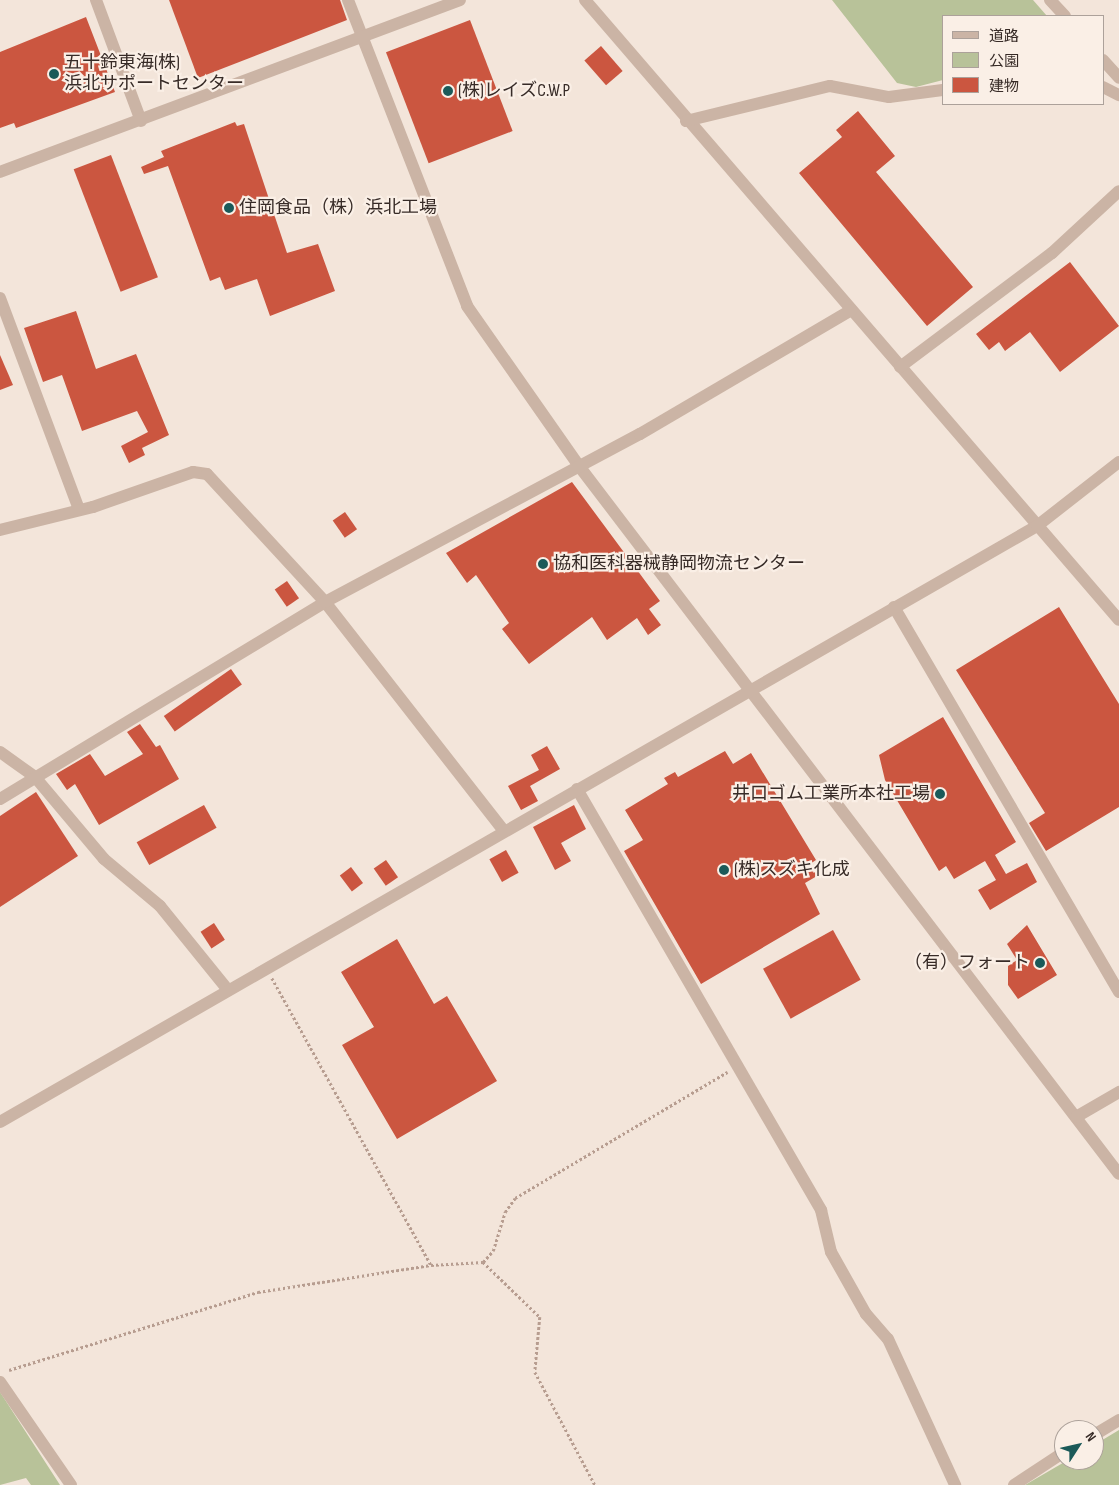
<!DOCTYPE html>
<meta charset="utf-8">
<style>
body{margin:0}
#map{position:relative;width:1119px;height:1485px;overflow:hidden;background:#f3e5da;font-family:"Sofia Sans Condensed","Noto Sans JP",sans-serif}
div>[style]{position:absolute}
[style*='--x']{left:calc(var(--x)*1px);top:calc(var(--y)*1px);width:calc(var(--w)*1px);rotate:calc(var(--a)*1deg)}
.green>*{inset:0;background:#b8c299}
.building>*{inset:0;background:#cb5640;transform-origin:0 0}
.path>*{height:2.5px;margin-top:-1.25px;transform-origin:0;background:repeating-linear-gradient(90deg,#b79d90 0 2.5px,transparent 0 5px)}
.minor>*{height:12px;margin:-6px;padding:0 6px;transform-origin:6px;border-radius:6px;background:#cbb4a5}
.tertiary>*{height:12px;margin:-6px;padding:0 6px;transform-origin:6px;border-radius:6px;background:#cbb4a5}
.dots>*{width:14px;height:14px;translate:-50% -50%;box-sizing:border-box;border:2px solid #faefe6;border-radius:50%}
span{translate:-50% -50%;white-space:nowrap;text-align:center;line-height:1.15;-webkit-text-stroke:4.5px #faefe6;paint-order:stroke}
.poi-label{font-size:18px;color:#372b27}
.left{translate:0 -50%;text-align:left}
.right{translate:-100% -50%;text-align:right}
.legend{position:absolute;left:942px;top:15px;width:162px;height:90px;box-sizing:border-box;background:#faefe6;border:1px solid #aca19a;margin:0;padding:6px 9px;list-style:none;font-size:15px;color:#372b27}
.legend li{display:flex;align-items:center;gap:10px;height:25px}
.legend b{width:25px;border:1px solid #aca19a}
.north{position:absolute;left:1054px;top:1420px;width:50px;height:50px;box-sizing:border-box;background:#faefe6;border:1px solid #aca19a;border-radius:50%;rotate:55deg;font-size:14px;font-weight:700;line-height:20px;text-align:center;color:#372b27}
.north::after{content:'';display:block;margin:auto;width:18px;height:22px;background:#1b5a59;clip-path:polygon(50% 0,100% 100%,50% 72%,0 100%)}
</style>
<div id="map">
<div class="green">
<div style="clip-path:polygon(832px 0,1033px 0,1047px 16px,943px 16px,943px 80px,916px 87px,897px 83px)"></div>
<div style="clip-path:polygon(0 1392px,60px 1485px,31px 1485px,26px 1478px,0 1485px)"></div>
<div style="clip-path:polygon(1119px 1430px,1119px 1485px,1025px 1485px,1068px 1460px,1094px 1460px,1094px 1445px)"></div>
</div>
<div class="building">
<div style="clip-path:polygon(169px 0,340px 0,347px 20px,198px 78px)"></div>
<div style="clip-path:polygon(86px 17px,115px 92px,16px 128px,14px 123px,0 128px,0 52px)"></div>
<div style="left:470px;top:20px;width:119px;height:90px;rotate:69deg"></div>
<div style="left:601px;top:46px;width:33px;height:22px;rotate:49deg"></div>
<div style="clip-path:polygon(858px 111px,895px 156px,876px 172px,973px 287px,927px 326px,799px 173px,842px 137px,836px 130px)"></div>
<div style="clip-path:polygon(235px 122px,237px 126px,244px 124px,287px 253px,318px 244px,335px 291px,270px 316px,257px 279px,225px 290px,220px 277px,210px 281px,168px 166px,144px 174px,141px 167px,164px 157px,161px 151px)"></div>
<div style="left:111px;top:155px;width:131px;height:40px;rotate:69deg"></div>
<div style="clip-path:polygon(1070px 262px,1119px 326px,1060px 372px,1030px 332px,1005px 351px,999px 342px,989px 350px,976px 334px)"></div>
<div style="clip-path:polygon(76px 311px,96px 369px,136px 354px,169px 435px,142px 448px,145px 455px,129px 463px,121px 446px,148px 432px,137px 411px,82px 431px,62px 375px,43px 382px,24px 328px)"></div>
<div style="clip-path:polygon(0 355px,13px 385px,0 390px)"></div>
<div style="clip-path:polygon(572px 482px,660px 601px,649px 609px,661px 625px,648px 635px,637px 618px,607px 640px,592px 617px,529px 664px,502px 629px,509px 623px,476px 575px,467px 583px,446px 553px)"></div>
<div style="left:345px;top:512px;width:21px;height:15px;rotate:55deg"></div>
<div style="left:287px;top:581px;width:21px;height:15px;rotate:55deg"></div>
<div style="clip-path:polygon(1059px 607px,1119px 704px,1119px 807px,1046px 851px,1029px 823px,1045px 813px,956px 670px)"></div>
<div style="left:231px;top:669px;width:19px;height:82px;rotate:55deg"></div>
<div style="clip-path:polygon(943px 717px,1016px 842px,995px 855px,1006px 874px,1027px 863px,1037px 882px,990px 910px,978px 890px,996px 880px,985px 861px,954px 879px,946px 866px,939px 871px,885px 780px,879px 755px)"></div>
<div style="clip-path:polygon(140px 724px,156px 747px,160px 745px,179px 779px,99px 825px,75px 784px,67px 790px,56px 774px,90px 754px,105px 776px,143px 754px,127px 732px)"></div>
<div style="clip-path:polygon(547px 746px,560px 769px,530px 786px,538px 801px,521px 810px,508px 786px,539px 770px,531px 755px)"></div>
<div style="clip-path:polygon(725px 751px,733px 764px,751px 753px,816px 860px,810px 864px,817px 876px,805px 883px,820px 914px,701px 984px,624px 851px,643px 840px,625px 810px,668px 784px,664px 778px,675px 772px,678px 777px)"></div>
<div style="clip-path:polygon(36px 792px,78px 856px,0 907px,0 816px)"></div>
<div style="left:204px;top:805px;width:26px;height:77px;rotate:61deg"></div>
<div style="clip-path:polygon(574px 805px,586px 829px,561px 843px,571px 861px,555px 870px,533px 827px)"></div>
<div style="left:506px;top:850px;width:26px;height:19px;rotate:61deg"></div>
<div style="left:386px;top:860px;width:21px;height:15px;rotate:55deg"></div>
<div style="left:351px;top:867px;width:20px;height:14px;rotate:53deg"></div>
<div style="left:214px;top:923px;width:20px;height:16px;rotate:57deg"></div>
<div style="clip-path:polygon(1027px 925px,1057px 975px,1018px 999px,1008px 985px,1008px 966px,1017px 960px,1007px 944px)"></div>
<div style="left:833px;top:930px;width:57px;height:80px;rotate:61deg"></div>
<div style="clip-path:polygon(397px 939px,434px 1004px,447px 996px,497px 1081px,397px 1139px,342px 1045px,374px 1027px,341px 972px)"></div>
</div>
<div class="path">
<div style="--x:272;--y:978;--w:328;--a:61"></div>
<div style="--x:483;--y:1262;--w:79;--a:44"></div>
<div style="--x:540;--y:1317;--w:55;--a:95.2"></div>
<div style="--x:535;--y:1372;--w:128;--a:62"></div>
<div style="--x:9;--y:1370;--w:261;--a:-17.4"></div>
<div style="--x:258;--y:1292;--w:175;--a:-8.9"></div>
<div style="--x:431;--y:1265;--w:52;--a:-3.3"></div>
<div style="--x:483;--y:1262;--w:15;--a:-48"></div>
<div style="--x:493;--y:1251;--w:41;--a:-72.9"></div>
<div style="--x:505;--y:1212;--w:17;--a:-54"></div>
<div style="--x:515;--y:1198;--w:247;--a:-30.7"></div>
</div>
<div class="minor">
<div style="--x:96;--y:0;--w:129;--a:69.6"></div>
<div style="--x:348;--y:0;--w:328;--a:68.7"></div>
<div style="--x:467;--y:306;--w:195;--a:55"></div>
<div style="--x:579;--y:466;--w:890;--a:52.67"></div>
<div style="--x:585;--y:0;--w:818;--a:49.26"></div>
<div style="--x:1050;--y:0;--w:22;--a:47"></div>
<div style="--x:1103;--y:60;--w:24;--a:48"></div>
<div style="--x:1103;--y:87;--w:18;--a:27"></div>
<div style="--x:686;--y:121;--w:148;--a:-13.7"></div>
<div style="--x:830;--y:86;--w:60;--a:10.6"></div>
<div style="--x:889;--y:97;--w:54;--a:-7.4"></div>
<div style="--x:0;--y:298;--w:225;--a:69.5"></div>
<div style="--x:900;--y:367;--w:190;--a:-36.9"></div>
<div style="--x:1052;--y:253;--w:91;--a:-42.8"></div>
<div style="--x:0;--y:530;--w:96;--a:-13.9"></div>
<div style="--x:93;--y:507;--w:106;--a:-19.3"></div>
<div style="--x:193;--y:472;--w:14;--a:8"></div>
<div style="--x:207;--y:474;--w:174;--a:47.3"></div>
<div style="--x:325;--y:602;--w:291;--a:52"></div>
<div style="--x:894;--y:607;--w:446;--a:59.7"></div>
<div style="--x:0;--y:752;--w:43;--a:35.5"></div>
<div style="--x:35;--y:777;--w:107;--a:49.9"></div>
<div style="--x:104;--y:859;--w:73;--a:40"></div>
<div style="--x:160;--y:906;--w:108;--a:51"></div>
<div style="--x:577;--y:789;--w:487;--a:59.9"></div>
<div style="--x:821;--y:1210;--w:43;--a:76.6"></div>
<div style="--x:831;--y:1252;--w:71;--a:60.6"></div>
<div style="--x:866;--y:1314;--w:33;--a:49"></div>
<div style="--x:888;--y:1339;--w:161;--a:65.3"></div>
<div style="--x:0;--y:799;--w:380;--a:-31.2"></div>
<div style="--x:325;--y:602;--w:357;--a:-28.1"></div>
<div style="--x:640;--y:434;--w:245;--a:-30.4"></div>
<div style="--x:1076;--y:1117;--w:50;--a:-30.2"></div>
<div style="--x:0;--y:1122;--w:1196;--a:-29.89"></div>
<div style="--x:1037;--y:526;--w:104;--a:-38"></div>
<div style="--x:0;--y:1382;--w:125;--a:55.4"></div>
<div style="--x:1094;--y:1435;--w:29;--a:-31"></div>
<div style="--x:1014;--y:1485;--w:60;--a:-33.4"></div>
</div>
<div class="tertiary">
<div style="--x:0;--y:172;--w:491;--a:-20.5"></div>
</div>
<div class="dots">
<div style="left:54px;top:74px;background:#1b5a59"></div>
<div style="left:448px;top:91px;background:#1b5a59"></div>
<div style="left:229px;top:208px;background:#1b5a59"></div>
<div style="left:543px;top:564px;background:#1b5a59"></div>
<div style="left:940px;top:794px;background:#1b5a59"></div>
<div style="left:724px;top:870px;background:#1b5a59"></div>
<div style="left:1040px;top:963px;background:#1b5a59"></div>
</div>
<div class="poi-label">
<span class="left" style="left:64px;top:74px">五十鈴東海(株)<br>浜北サポートセンター</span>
<span class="left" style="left:458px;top:91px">(株)レイズC.W.P</span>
<span class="left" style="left:239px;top:208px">住岡食品（株）浜北工場</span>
<span class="left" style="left:553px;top:564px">協和医科器械静岡物流センター</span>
<span class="right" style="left:930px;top:794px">井口ゴム工業所本社工場</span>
<span class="left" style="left:734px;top:870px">(株)スズキ化成</span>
<span class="right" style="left:1030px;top:963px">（有）フォート</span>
</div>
<ul class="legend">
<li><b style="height:6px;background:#cbb4a5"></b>道路</li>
<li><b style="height:14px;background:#b8c299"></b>公園</li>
<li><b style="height:14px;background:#cb5640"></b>建物</li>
</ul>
<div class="north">N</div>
</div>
